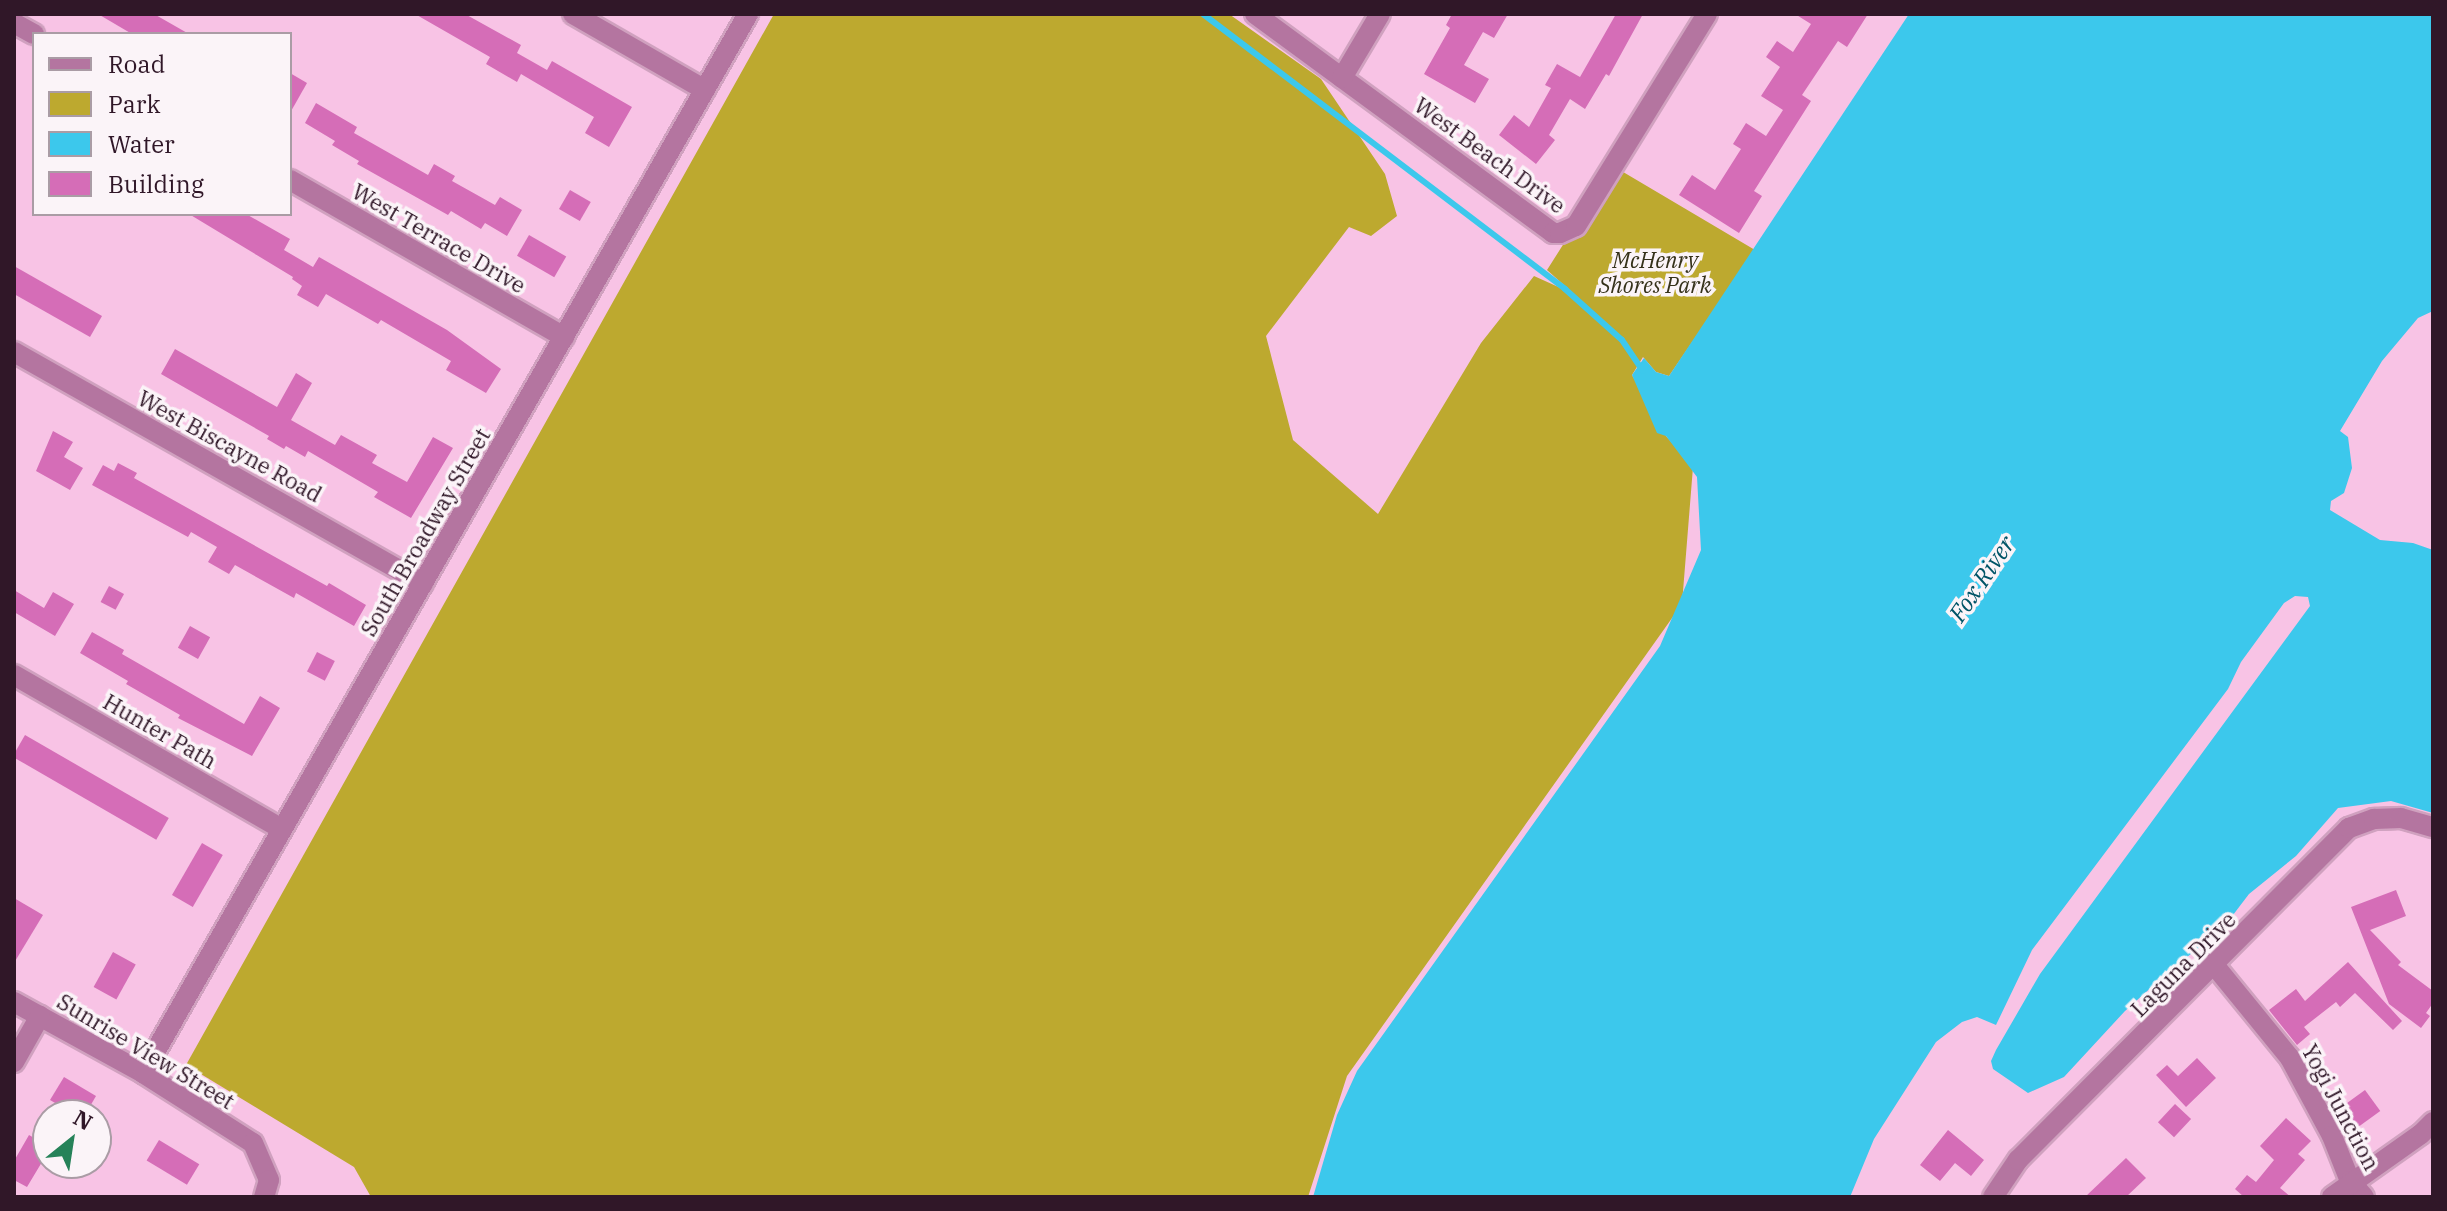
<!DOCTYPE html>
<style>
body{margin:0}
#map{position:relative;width:2447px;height:1211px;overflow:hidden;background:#f8c3e5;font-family:"IBM Plex Serif",serif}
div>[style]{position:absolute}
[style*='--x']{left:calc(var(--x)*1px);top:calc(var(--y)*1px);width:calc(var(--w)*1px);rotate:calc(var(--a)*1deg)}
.green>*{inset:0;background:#bda92f}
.water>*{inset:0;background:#3cc8ec}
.stream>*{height:6px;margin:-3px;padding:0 3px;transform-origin:3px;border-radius:3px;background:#3cc8ec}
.building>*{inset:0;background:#d56db7;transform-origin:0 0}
.roads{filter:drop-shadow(2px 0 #d0a1bf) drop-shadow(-2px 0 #d0a1bf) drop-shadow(0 2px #d0a1bf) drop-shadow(0 -2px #d0a1bf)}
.minor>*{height:20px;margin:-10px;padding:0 10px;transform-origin:10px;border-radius:10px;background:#b475a0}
span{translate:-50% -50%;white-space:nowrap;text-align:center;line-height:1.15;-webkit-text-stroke:7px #fbf4f8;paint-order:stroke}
.street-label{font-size:22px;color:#301728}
.park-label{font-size:22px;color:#35311a;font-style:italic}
.water-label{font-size:24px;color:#005467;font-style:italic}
.frame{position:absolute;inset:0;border:16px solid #301728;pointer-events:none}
.legend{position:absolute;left:32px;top:32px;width:260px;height:184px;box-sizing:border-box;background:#fbf4f8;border:2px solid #aa9ca5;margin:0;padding:10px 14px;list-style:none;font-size:24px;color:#301728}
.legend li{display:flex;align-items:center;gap:16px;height:40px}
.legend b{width:40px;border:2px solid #aa9ca5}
.north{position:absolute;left:32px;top:1099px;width:80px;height:80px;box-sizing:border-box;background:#fbf4f8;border:2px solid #aa9ca5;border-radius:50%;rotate:30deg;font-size:22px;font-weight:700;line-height:32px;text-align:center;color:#301728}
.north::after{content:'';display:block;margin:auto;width:28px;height:36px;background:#268259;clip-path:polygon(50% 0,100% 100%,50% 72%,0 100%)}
</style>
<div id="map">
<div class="green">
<div style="clip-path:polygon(774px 14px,1229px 14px,1321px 79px,1385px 174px,1397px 216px,1371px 236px,1349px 227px,1266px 336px,1293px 440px,1378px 514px,1481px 343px,1534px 276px,1574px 294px,1547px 270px,1613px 166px,1755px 250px,1669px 376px,1656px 372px,1643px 357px,1632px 375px,1666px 436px,1693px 467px,1682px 604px,1347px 1076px,1308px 1197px,371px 1197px,354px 1167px,186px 1065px)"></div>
</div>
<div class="water">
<div style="clip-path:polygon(1909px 14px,2433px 14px,2433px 311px,2418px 318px,2382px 361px,2340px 431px,2348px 437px,2352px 468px,2344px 493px,2331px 501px,2330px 510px,2380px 540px,2413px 543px,2433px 550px,2433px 813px,2391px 801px,2338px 808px,2296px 856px,2249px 894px,2220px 932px,2175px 966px,2125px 1011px,2064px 1077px,2028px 1093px,1993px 1069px,1991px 1061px,1996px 1050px,2040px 974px,2310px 606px,2308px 597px,2295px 596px,2284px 603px,2241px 662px,2228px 689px,2032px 950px,1996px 1025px,1977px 1017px,1962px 1022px,1936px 1042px,1874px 1139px,1850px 1197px,1313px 1197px,1337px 1115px,1357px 1071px,1660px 646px,1701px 550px,1697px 477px,1666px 436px,1657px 433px,1632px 375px,1644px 358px,1656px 372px,1669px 376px)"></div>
</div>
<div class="stream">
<div style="--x:1203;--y:14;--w:455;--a:37.2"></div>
<div style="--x:1565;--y:289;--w:76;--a:41.8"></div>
<div style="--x:1622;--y:340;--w:37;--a:56"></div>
</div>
<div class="building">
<div style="clip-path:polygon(98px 14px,154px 14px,189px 34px,132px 34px)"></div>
<div style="clip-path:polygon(415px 14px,465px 14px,521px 45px,517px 53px,547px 70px,552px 61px,632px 107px,609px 147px,585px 133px,594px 117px,521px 74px,517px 82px,486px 64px,490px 57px)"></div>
<div style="clip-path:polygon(1452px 14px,1508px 14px,1494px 38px,1483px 32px,1464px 65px,1489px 79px,1475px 103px,1424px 74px,1450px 28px,1446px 25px)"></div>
<div style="clip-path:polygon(1616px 14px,1643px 14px,1609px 76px,1606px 74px,1585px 109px,1570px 99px,1549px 135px,1555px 140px,1536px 164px,1499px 135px,1514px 115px,1529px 127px,1551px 88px,1545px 85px,1557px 64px,1580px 77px)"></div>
<div style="clip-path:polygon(1795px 14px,1868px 14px,1847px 47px,1838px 41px,1802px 95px,1811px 101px,1754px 191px,1762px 196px,1739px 233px,1679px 195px,1692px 175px,1715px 190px,1741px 149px,1733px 144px,1746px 123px,1766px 136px,1783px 110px,1761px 96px,1780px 67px,1766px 57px,1777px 41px,1793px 52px,1811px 24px)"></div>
<div style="clip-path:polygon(290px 73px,307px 83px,290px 113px)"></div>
<div style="clip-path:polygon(316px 103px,357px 127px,354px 133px,428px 175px,434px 164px,455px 176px,452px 181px,495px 205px,500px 197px,522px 210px,507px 236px,485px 223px,481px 229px,451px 211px,448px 215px,357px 164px,359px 161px,332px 145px,335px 141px,305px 123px)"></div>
<div style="left:570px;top:190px;width:24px;height:22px;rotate:30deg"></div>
<div style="clip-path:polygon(189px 214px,246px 214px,290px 239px,284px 250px,313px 267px,319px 257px,447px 330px,501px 369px,486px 393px,446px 370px,451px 361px,381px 320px,378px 324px,326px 294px,318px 307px,297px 295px,302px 286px,292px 279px,293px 277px)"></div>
<div style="left:529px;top:235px;width:43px;height:24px;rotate:30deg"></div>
<div style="clip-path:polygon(14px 266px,102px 316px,90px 337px,14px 294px)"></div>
<div style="clip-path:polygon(175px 349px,277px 407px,296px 373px,312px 383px,291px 420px,335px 445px,341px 435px,377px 455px,372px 463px,407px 482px,433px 437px,453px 448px,411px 518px,374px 497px,378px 492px,308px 451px,305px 457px,286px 446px,284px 449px,267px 439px,269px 436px,161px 374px)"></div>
<div style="clip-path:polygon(53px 431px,73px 442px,64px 457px,83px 468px,70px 490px,36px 471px)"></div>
<div style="clip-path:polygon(118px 463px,137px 473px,134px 478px,327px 586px,329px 583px,366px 605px,354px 626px,296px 593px,294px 598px,235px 565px,229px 574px,208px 562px,217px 547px,191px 532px,188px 537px,92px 485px,103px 465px,114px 471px)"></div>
<div style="left:109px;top:586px;width:17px;height:18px;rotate:28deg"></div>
<div style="clip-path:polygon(14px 590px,44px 608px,53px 592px,74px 604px,55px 636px,14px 612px)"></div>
<div style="left:190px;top:626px;width:23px;height:25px;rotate:29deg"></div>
<div style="clip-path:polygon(92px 632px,124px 650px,122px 654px,244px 724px,260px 696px,280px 708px,252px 756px,178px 718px,180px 715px,126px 684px,128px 681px,80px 653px)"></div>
<div style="left:317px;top:652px;width:20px;height:22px;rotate:27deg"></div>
<div style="left:25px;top:735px;width:166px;height:25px;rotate:30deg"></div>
<div style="left:202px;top:843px;width:24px;height:60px;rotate:30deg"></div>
<div style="clip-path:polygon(2396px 890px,2406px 916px,2370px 930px,2401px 962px,2398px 965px,2433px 991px,2433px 1003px,2426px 1013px,2430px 1016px,2421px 1028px,2389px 1004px,2351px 907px)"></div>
<div style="clip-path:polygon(14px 898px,43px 915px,14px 963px)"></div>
<div style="left:113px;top:952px;width:26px;height:40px;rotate:29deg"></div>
<div style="clip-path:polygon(2348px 962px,2402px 1021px,2393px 1030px,2355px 993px,2340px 1007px,2336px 1002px,2304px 1027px,2310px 1034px,2297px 1045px,2269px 1010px,2296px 989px,2305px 1001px)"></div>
<div style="clip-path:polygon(2197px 1058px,2216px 1078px,2186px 1107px,2156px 1075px,2167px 1065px,2178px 1076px)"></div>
<div style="clip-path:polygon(64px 1077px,96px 1096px,85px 1115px,76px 1115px,50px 1100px)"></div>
<div style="left:2365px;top:1090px;width:26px;height:35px;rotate:54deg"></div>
<div style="left:2175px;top:1104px;width:22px;height:25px;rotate:43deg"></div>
<div style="clip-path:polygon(2286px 1118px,2311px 1141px,2298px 1154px,2305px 1160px,2280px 1188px,2291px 1197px,2244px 1197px,2235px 1189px,2247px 1175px,2256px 1182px,2274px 1160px,2260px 1146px)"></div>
<div style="clip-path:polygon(1948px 1130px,1984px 1160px,1971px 1176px,1955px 1163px,1940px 1181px,1920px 1165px)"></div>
<div style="clip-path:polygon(29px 1135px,48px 1146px,48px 1165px,42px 1162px,27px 1187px,14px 1180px,14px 1161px)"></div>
<div style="left:159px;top:1140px;width:47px;height:24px;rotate:31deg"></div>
<div style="clip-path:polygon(2126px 1158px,2146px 1178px,2126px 1197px,2085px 1197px)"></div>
</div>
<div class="roads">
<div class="minor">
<div style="--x:573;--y:14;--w:152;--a:29.9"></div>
<div style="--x:1255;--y:14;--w:370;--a:36.3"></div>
<div style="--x:1553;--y:233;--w:7;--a:0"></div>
<div style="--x:1560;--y:233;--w:17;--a:-24"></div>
<div style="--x:1576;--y:226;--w:249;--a:-58.3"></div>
<div style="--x:14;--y:23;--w:23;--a:29"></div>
<div style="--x:1342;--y:78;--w:74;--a:-59.3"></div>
<div style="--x:290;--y:180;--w:316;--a:29.8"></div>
<div style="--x:14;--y:352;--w:470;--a:29.5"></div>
<div style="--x:14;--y:675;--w:309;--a:29.9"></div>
<div style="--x:2215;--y:966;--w:119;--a:50.8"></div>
<div style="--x:2290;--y:1058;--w:89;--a:61.7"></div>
<div style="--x:2332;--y:1136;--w:48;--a:68.2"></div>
<div style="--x:2350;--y:1181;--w:21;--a:49"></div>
<div style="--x:14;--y:1002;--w:147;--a:28.8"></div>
<div style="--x:143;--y:1073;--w:130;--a:32.5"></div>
<div style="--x:253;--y:1143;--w:40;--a:66.6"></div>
<div style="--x:269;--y:1180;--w:18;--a:106"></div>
<div style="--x:14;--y:1062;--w:53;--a:-60.5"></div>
<div style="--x:143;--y:1073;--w:1220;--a:-60.26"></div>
<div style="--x:1993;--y:1197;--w:45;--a:-56"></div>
<div style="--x:2018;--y:1160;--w:469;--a:-45.1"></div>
<div style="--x:2349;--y:828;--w:27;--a:-20"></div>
<div style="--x:2374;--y:819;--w:27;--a:-2"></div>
<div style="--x:2401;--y:818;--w:33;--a:16"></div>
<div style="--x:2332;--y:1197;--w:109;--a:-35.3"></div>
<div style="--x:2421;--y:1134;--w:17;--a:-45"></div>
</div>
</div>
<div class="street-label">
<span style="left:1490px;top:155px;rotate:36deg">West Beach Drive</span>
<span style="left:439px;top:238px;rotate:30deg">West Terrace Drive</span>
<span style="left:230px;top:446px;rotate:29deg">West Biscayne Road</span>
<span style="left:425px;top:532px;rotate:-60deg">South Broadway Street</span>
<span style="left:160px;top:731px;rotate:30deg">Hunter Path</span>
<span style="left:2183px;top:964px;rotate:-45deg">Laguna Drive</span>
<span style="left:146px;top:1051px;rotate:31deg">Sunrise View Street</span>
<span style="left:2341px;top:1107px;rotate:62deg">Yogi Junction</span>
</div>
<div class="park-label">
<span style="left:1655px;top:272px">McHenry<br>Shores Park</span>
</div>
<div class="water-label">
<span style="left:1982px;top:579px;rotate:-56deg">Fox River</span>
</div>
<div class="frame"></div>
<ul class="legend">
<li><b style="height:10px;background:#b475a0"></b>Road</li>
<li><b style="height:22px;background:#bda92f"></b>Park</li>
<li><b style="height:22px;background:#3cc8ec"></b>Water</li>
<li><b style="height:22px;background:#d56db7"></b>Building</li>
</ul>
<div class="north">N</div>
</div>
